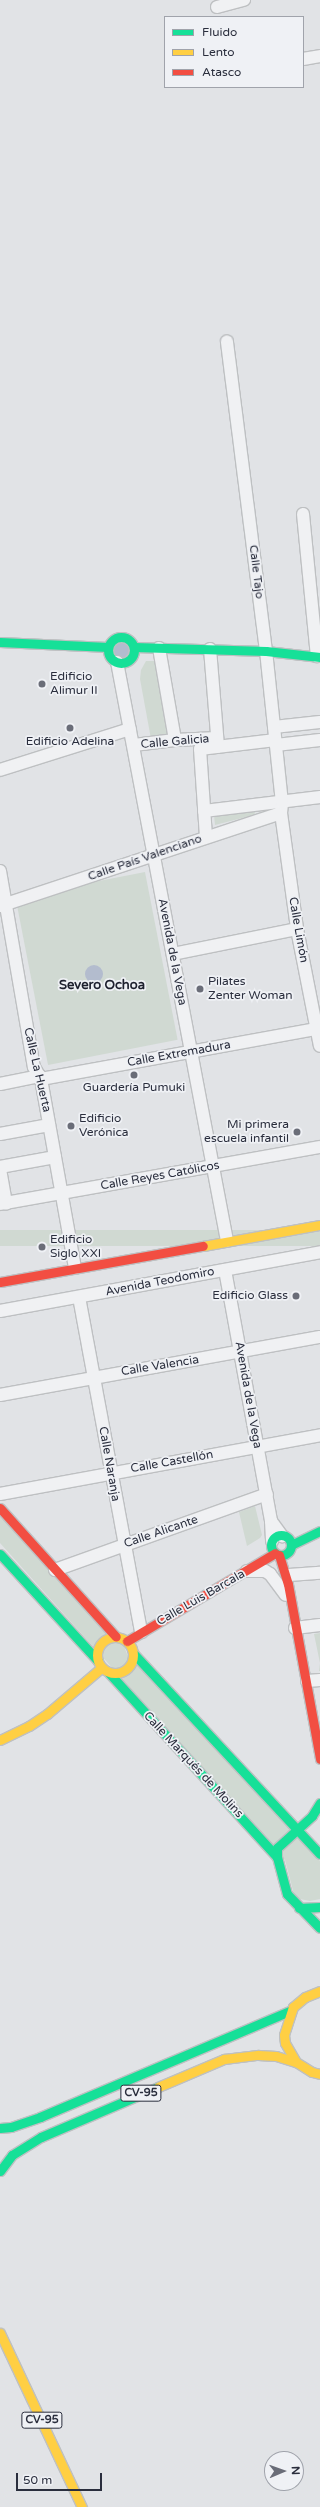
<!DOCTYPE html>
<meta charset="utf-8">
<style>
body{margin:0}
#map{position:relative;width:320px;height:2507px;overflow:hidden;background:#e1e3e6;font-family:"Varela Round",sans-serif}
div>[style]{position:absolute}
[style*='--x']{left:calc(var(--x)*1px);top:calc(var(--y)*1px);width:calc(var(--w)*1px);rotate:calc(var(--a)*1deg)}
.green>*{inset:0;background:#d0d9d2;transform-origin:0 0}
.water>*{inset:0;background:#b3bcce}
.round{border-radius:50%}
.roads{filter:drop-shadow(1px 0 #bec0c2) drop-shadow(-1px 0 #bec0c2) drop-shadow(0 1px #bec0c2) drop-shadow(0 -1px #bec0c2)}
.street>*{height:12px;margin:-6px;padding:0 6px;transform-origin:6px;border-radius:6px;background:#f0f1f3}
.fast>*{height:9px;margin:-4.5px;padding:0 4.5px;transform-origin:4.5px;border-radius:4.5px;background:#16e098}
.fast>.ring{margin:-4.5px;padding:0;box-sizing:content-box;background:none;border:9px solid #16e098;border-radius:50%}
.slow>*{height:9px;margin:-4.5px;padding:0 4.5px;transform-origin:4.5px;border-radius:4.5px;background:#ffcf43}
.slow>.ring{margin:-4.5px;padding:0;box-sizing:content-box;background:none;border:9px solid #ffcf43;border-radius:50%}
.jam>*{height:9px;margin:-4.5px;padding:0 4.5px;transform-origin:4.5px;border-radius:4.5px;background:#f24e42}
.dots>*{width:11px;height:11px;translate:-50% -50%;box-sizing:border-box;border:2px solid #eff1f5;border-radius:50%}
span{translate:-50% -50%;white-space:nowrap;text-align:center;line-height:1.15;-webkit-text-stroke:3.5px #eff1f5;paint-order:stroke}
.shield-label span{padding:1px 3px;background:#eff1f5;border:1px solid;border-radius:3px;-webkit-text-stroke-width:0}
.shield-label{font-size:11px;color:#2a2e3d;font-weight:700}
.street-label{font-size:12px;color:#2a2e3d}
.poi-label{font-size:12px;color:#2a2e3d}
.left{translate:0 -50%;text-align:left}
.right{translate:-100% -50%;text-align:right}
.neighbourhood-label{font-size:13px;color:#1d202e;font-weight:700}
.legend{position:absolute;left:164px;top:16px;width:140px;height:72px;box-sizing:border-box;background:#eff1f5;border:1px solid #a0a3ab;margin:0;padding:5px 7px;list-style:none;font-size:12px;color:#2a2e3d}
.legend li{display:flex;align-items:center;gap:8px;height:20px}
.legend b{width:20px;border:1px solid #a0a3ab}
.north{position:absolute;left:264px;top:2451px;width:40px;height:40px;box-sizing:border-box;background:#eff1f5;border:1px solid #a0a3ab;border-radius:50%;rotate:88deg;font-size:11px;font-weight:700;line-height:16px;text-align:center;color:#2a2e3d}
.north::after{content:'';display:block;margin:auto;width:14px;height:18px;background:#6a6d78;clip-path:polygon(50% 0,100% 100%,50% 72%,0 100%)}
.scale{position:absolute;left:16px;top:2473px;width:86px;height:18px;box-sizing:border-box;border:2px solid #2a2e3d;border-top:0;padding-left:5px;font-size:12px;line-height:14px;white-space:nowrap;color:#2a2e3d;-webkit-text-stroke:3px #eff1f5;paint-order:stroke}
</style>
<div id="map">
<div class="green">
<div style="clip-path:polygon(146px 661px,157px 661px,170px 736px,151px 739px,140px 679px,141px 670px)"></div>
<div style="clip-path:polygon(257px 809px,254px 815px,215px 825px,214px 815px)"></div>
<div style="left:145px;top:872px;width:171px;height:132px;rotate:79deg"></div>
<div style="left:320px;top:1230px;width:16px;height:325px;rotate:90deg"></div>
<div style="clip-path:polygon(255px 1506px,262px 1535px,260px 1538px,247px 1546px,239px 1512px)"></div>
<div style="clip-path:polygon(0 1516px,124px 1646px,127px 1654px,320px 1861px,320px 1899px,310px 1901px,295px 1898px,285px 1860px,0 1543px)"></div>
<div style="clip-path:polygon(320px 1633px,320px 1671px,319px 1671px,320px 1663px,314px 1634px)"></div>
</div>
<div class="water">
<div class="round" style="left:113px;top:642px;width:16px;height:16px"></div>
<div class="round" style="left:85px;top:965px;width:18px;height:18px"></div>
</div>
<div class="roads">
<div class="street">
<div style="--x:217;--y:7;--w:28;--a:-15"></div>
<div style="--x:303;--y:59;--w:17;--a:-10"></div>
<div style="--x:303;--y:514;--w:143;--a:84.4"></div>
<div style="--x:159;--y:648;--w:93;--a:80.1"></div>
<div style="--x:210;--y:649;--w:98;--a:85.3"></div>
<div style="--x:117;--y:662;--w:589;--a:79.24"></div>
<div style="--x:274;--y:727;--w:46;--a:-6.2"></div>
<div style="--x:134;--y:745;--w:41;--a:-7"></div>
<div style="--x:175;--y:740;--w:42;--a:-2.7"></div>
<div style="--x:276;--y:745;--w:44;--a:-6.5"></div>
<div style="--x:0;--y:770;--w:136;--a:-17.5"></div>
<div style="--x:204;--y:811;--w:117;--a:-6.9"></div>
<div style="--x:281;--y:813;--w:117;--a:82.1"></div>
<div style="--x:297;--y:929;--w:119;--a:78.9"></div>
<div style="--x:206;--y:837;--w:88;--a:-93.9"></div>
<div style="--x:200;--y:749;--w:76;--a:-6.8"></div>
<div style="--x:0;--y:871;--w:199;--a:80.2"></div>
<div style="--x:34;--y:1067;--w:14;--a:60"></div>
<div style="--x:41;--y:1079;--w:192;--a:79.8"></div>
<div style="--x:0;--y:906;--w:296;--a:-18.3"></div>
<div style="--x:281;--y:813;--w:10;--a:-84"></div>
<div style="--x:282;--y:803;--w:153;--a:-96"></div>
<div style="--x:266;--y:651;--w:312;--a:-97.2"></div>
<div style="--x:173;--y:954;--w:126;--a:-11.4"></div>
<div style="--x:41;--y:1079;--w:280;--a:-10.3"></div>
<div style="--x:0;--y:1084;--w:41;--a:-11.3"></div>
<div style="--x:0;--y:1134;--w:50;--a:-10.4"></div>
<div style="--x:0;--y:1167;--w:56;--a:-10.3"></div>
<div style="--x:0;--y:1169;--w:35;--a:80"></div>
<div style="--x:0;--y:1204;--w:325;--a:-10.1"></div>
<div style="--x:225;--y:1270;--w:255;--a:79.6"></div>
<div style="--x:271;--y:1521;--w:20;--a:87"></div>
<div style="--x:79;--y:1297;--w:341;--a:79.5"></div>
<div style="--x:0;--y:1311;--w:325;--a:-10.4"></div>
<div style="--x:0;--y:1395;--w:325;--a:-10.3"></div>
<div style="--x:0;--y:1494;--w:325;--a:-10.4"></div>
<div style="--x:271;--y:1521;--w:19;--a:54"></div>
<div style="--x:55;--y:1570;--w:225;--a:-19.7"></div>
<div style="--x:247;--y:1571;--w:18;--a:0"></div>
<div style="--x:265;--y:1571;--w:6;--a:31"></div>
<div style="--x:270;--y:1574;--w:26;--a:53"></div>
<div style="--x:289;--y:1575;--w:31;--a:-4"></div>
<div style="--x:295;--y:1628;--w:25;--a:-7"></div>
<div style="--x:307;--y:1681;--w:13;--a:-4"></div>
</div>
<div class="fast">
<div class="ring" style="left:108px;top:637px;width:17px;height:17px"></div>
<div style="--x:0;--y:642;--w:108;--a:2.7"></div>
<div style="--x:134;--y:647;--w:132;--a:1.7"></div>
<div style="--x:266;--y:651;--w:54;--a:6.3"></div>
<div class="ring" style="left:271px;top:1535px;width:11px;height:11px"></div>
<div style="--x:291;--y:1545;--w:32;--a:-26"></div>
<div style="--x:0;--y:1554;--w:145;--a:47.5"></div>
<div style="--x:134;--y:1654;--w:273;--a:47.1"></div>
<div style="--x:109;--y:1673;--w:249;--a:47.6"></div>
<div style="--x:320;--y:1803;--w:15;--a:122"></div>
<div style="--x:312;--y:1816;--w:47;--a:137.6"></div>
<div style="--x:277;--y:1848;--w:9;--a:90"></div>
<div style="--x:277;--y:1857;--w:38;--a:75"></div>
<div style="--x:287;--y:1894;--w:47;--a:45.9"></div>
<div style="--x:299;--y:1908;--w:21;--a:-3"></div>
<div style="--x:0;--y:2128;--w:11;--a:-5"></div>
<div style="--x:11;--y:2127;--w:31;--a:-19"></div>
<div style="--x:40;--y:2117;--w:272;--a:-23"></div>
<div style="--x:0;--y:2171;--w:20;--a:-53"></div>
<div style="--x:12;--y:2155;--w:34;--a:-32"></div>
<div style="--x:41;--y:2137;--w:127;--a:-23.1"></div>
</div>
<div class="slow">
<div style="--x:203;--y:1246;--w:119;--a:-10.2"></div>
<div class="ring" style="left:97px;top:1637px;width:27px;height:27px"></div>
<div style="--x:0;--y:1740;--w:32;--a:-26"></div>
<div style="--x:29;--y:1726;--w:22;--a:-34"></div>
<div style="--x:47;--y:1714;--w:71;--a:-40.4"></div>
<div style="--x:320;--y:1991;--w:16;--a:158"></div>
<div style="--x:305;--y:1997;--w:16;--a:140"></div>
<div style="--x:293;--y:2007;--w:29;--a:108"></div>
<div style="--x:284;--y:2035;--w:8;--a:83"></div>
<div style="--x:285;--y:2043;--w:22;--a:60"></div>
<div style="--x:296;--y:2062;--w:19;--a:32"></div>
<div style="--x:312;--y:2072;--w:8;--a:14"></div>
<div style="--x:158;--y:2087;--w:72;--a:-23"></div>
<div style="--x:224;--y:2059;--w:34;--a:-7"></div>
<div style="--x:258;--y:2055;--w:18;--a:3"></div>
<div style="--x:276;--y:2056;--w:21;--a:17"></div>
<div style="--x:0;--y:2333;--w:192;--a:64.8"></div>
</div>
<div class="jam">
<div style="--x:0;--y:1282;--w:206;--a:-10.1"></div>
<div style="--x:0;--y:1508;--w:173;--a:48"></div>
<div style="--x:279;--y:1555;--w:30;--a:73"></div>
<div style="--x:288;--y:1584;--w:178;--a:79.6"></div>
<div style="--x:127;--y:1641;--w:172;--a:-30.7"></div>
</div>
</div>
<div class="dots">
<div style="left:42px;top:684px;background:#6a6d78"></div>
<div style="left:70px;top:728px;background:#6a6d78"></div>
<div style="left:200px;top:989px;background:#6a6d78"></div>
<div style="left:134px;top:1075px;background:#6a6d78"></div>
<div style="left:71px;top:1126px;background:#6a6d78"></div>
<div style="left:297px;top:1132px;background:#6a6d78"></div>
<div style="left:42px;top:1247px;background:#6a6d78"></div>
<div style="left:296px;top:1296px;background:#6a6d78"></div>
</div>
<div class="shield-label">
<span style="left:141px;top:2093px">CV-95</span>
<span style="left:42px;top:2420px">CV-95</span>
</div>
<div class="street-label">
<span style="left:256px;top:572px;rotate:83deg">Calle Tajo</span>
<span style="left:175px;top:742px;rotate:-5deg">Calle Galicia</span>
<span style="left:145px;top:858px;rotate:-19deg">Calle País Valenciano</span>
<span style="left:298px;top:930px;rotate:80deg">Calle Limón</span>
<span style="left:172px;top:952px;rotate:79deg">Avenida de la Vega</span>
<span style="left:179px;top:1054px;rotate:-10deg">Calle Extremadura</span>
<span style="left:37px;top:1070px;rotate:77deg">Calle La Huerta</span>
<span style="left:160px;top:1176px;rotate:-10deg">Calle Reyes Católicos</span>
<span style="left:160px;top:1282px;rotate:-11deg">Avenida Teodomiro</span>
<span style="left:160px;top:1366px;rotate:-9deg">Calle Valencia</span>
<span style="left:248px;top:1395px;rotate:80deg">Avenida de la Vega</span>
<span style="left:172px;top:1462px;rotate:-10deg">Calle Castellón</span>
<span style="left:109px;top:1464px;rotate:80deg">Calle Naranja</span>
<span style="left:161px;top:1532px;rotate:-19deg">Calle Alicante</span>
<span style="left:201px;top:1598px;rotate:-30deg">Calle Luis Barcala</span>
<span style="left:193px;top:1765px;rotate:47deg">Calle Marqués de Molins</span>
</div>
<div class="poi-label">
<span class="left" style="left:50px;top:684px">Edificio<br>Alimur II</span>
<span style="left:70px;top:742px">Edificio Adelina</span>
<span class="left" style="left:208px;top:989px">Pilates<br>Zenter Woman</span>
<span style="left:134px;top:1088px">Guardería Pumuki</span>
<span class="left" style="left:79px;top:1126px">Edificio<br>Verónica</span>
<span class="right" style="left:289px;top:1132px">Mi primera<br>escuela infantil</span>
<span class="left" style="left:50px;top:1247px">Edificio<br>Siglo XXI</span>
<span class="right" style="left:288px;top:1296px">Edificio Glass</span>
</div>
<div class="neighbourhood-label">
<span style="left:102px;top:985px">Severo Ochoa</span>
</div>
<ul class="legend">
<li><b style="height:5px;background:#16e098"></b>Fluido</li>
<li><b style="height:5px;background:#ffcf43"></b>Lento</li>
<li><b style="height:5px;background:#f24e42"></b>Atasco</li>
</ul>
<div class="north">N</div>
<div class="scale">50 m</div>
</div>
